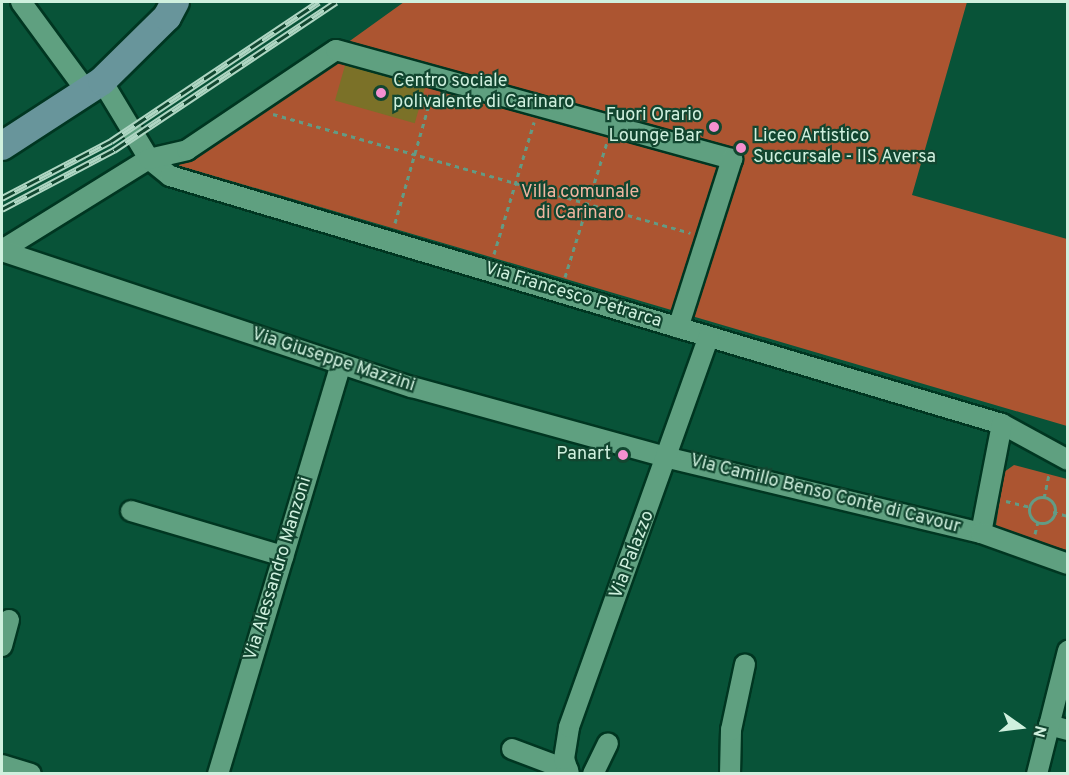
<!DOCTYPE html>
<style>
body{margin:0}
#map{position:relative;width:1069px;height:775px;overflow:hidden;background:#085338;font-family:Overpass,sans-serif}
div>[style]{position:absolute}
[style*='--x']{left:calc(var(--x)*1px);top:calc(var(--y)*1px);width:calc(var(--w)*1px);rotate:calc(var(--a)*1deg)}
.green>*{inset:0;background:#ac5531}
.building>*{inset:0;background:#7b7128;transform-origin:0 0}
.path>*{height:3px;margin-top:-1.5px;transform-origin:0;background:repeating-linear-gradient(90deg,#639b84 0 4.5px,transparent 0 9px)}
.path>.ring{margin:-1.5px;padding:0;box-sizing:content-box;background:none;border:3px solid #639b84;border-radius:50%}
.roads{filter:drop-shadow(2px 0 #003621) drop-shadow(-2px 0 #003621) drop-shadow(0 2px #003621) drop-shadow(0 -2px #003621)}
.street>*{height:20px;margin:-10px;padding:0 10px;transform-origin:10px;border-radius:10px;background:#5fa080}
.secondary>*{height:28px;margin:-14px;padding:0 14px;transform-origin:14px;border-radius:14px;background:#68959b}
.rail>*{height:7px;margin-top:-3.5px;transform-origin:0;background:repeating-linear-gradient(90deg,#124630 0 14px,#afd6c3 0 28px);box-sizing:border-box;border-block:2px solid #afd6c3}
.dots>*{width:16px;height:16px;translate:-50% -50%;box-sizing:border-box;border:3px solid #124630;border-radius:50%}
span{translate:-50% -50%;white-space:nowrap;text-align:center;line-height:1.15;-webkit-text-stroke:4.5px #124630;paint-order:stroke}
.poi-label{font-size:18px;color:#cff0de}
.left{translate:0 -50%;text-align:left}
.right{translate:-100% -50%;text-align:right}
.park-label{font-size:18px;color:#efb59f}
.street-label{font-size:18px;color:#cff0de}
.frame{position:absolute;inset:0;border:3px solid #cff0de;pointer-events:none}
.north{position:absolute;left:991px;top:697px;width:60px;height:60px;-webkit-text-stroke:4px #124630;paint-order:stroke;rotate:104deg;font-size:16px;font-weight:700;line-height:24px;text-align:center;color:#cff0de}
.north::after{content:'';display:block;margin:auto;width:21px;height:27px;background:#cff0de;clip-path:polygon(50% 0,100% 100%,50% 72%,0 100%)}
</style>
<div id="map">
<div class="green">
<div style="clip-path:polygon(404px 2px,967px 2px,912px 195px,1067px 239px,1067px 426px,177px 165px)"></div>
<div style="clip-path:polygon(1014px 465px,1067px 479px,1067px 550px,1001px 532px,996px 525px,1004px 472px)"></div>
</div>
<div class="building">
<div style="left:346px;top:62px;width:83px;height:40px;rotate:16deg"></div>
</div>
<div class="path">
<div style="--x:273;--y:114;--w:434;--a:15.9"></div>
<div style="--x:395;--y:223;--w:134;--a:-74"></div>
<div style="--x:494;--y:254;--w:138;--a:-73.1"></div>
<div style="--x:565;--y:277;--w:141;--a:-72.7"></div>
<div class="ring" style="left:1029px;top:497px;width:23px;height:23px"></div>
<div style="--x:1044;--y:498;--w:24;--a:-78"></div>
<div style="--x:1006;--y:501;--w:25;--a:14"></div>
<div style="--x:1053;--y:512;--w:16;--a:15"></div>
<div style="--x:1035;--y:534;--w:13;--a:-77"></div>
</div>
<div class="roads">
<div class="street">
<div style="--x:21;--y:2;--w:112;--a:53.7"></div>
<div style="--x:102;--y:81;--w:91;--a:58.9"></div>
<div style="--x:149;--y:159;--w:27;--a:39"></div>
<div style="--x:170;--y:176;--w:868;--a:16.6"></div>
<div style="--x:1002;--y:424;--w:75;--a:28.6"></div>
<div style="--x:2;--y:250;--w:173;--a:-31.8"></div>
<div style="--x:149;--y:159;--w:39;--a:-13"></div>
<div style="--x:187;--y:150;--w:179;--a:-33.9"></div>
<div style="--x:336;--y:50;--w:411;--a:15.4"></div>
<div style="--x:732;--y:159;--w:177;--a:107.7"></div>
<div style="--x:2;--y:251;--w:432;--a:18.4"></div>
<div style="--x:412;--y:387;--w:267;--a:15.4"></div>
<div style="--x:669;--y:458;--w:321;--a:13.5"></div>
<div style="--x:1002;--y:424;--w:111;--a:100.9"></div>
<div style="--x:981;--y:533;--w:92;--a:19.6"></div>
<div style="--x:131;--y:511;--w:159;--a:16.5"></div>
<div style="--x:2;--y:646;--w:27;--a:-75"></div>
<div style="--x:1049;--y:725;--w:20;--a:15"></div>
<div style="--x:512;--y:749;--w:60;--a:20.6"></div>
<div style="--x:2;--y:765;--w:30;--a:17"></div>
<div style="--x:218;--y:774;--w:428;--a:-73.3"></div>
<div style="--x:569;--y:774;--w:16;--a:-108"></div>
<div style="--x:564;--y:759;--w:32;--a:-81"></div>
<div style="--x:569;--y:727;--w:414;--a:-70.3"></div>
<div style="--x:593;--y:774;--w:34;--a:-64"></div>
<div style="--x:730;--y:774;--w:44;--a:-88.7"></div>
<div style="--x:731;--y:730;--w:67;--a:-78"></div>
<div style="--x:1037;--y:774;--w:127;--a:-75.9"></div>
</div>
<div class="secondary">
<div style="--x:2;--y:146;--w:119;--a:-33"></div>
<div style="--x:102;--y:81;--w:91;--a:-44.6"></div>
<div style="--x:167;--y:17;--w:17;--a:-62"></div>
</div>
</div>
<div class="rail">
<div style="--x:2;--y:198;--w:123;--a:-27.6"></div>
<div style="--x:111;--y:141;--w:250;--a:-33.8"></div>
<div style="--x:2;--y:209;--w:127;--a:-27.8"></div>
<div style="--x:114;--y:150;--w:267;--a:-33.7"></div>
</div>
<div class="dots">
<div style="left:381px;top:93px;background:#f590d1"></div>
<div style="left:714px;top:127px;background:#f590d1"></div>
<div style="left:741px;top:148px;background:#f590d1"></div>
<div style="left:623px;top:455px;background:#f590d1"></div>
</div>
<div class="poi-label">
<span class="left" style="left:393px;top:93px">Centro sociale<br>polivalente di Carinaro</span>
<span class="right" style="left:702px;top:127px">Fuori Orario<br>Lounge Bar</span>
<span class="left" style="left:753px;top:148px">Liceo Artistico<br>Succursale - IIS Aversa</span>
<span class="right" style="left:611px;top:455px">Panart</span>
</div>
<div class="park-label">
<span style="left:580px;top:204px">Villa comunale<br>di Carinaro</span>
</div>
<div class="street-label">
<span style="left:573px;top:296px;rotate:17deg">Via Francesco Petrarca</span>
<span style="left:333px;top:361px;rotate:18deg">Via Giuseppe Mazzini</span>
<span style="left:825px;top:495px;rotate:14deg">Via Camillo Benso Conte di Cavour</span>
<span style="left:633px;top:555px;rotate:-69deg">Via Palazzo</span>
<span style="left:279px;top:569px;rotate:-73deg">Via Alessandro Manzoni</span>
</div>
<div class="frame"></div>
<div class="north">N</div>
</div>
